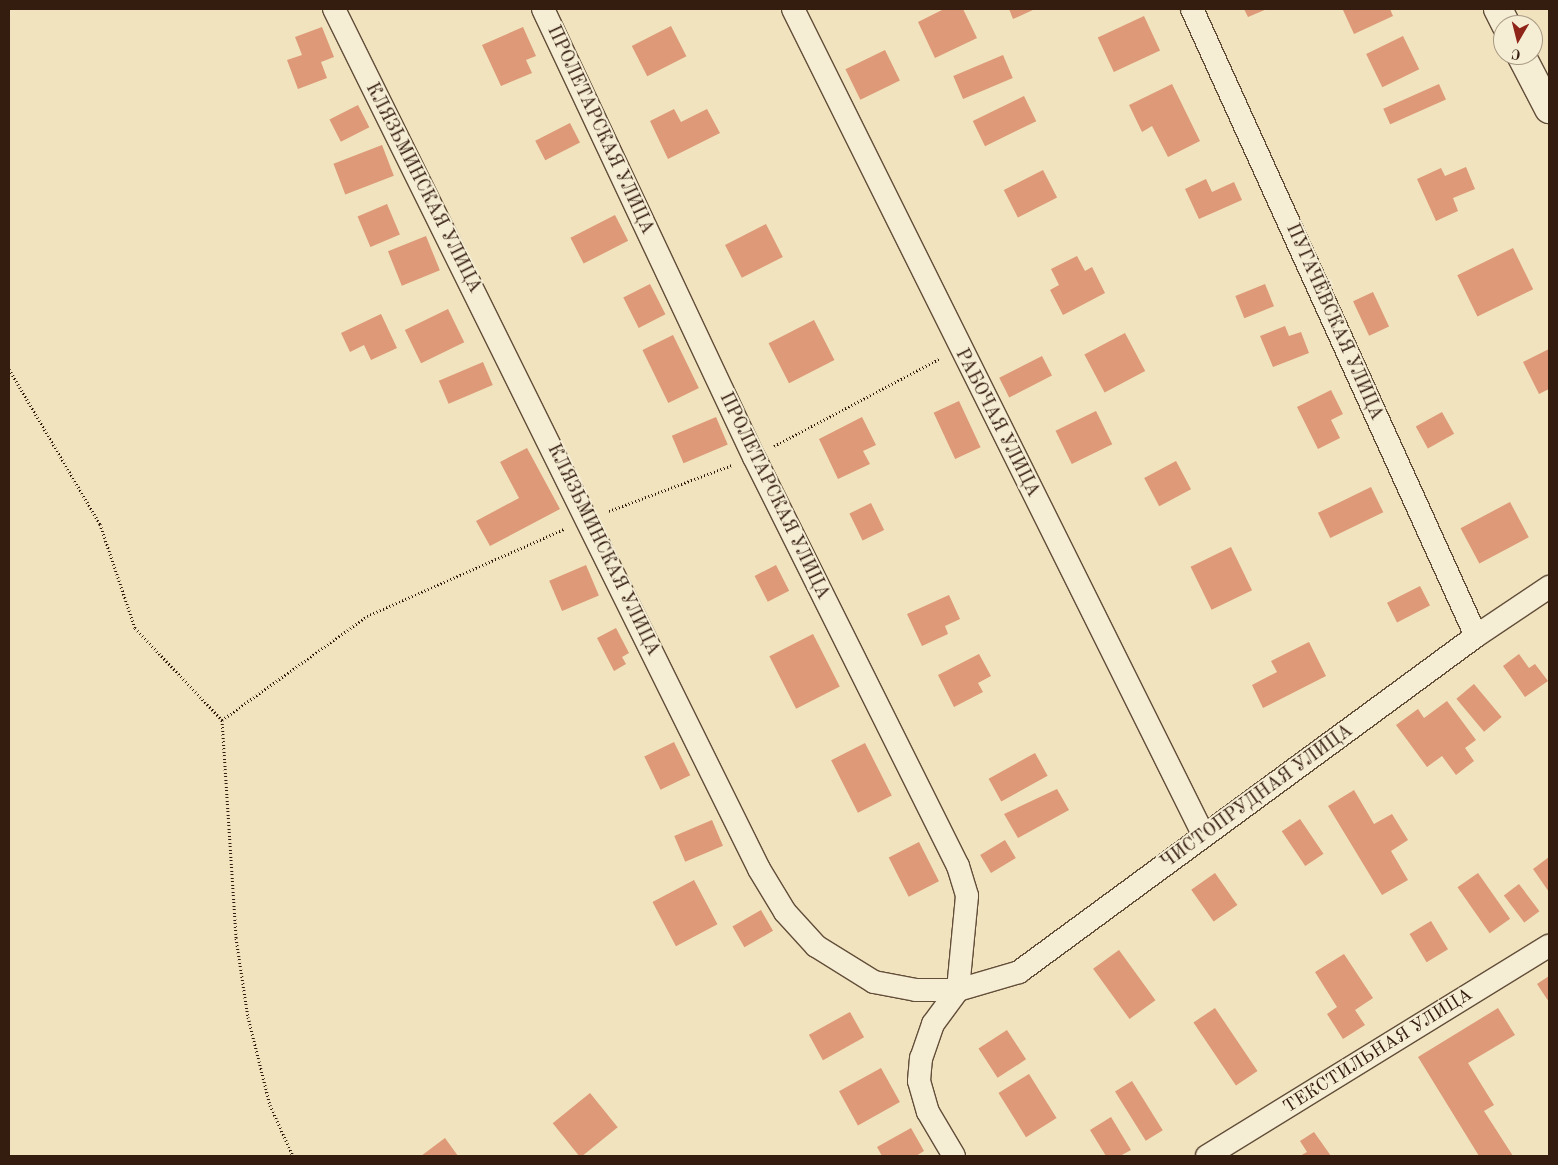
<!DOCTYPE html>
<meta charset="utf-8">
<style>
body{margin:0}
#map{position:relative;width:1558px;height:1165px;overflow:hidden;background:#f0e3bd;font-family:"Old Standard TT",serif}
div>[style]{position:absolute}
[style*='--x']{left:calc(var(--x)*1px);top:calc(var(--y)*1px);width:calc(var(--w)*1px);rotate:calc(var(--a)*1deg)}
.building>*{inset:0;background:#dd9978;transform-origin:0 0}
.path>*{height:3px;margin-top:-1.5px;transform-origin:0;background:repeating-linear-gradient(90deg,#341c0f 0 1px,transparent 0 3.5px)}
.roads{filter:drop-shadow(1px 0 #634e3a) drop-shadow(-1px 0 #634e3a) drop-shadow(0 1px #634e3a) drop-shadow(0 -1px #634e3a)}
.minor>*{height:22px;margin:-11px;padding:0 11px;transform-origin:11px;border-radius:11px;background:#f5edd4}
.tertiary>*{height:28px;margin:-14px;padding:0 14px;transform-origin:14px;border-radius:14px;background:#f5edd4}
span{translate:-50% -50%;white-space:nowrap;text-align:center;line-height:1.15;-webkit-text-stroke:4px #f5edd4;paint-order:stroke}
.street-label{font-size:18px;color:#341c0f}
.frame{position:absolute;inset:0;border:10px solid #341c0f;pointer-events:none}
.north{position:absolute;left:1493px;top:15px;width:50px;height:50px;box-sizing:border-box;background:#f5edd4;border:1px solid #a89985;border-radius:50%;rotate:188deg;font-size:14px;font-weight:700;line-height:20px;text-align:center;color:#341c0f}
.north::after{content:'';display:block;margin:auto;width:18px;height:22px;background:#8f2418;clip-path:polygon(50% 0,100% 100%,50% 72%,0 100%)}
</style>
<div id="map">
<div class="building">
<div style="clip-path:polygon(944px 9px,963px 9px,977px 38px,935px 58px,918px 22px)"></div>
<div style="clip-path:polygon(1009px 9px,1035px 9px,1013px 19px)"></div>
<div style="clip-path:polygon(1244px 9px,1267px 9px,1248px 17px)"></div>
<div style="clip-path:polygon(1390px 9px,1393px 16px,1354px 34px,1343px 10px)"></div>
<div style="left:1144px;top:16px;width:38px;height:51px;rotate:65deg"></div>
<div style="left:671px;top:26px;width:34px;height:44px;rotate:63deg"></div>
<div style="clip-path:polygon(322px 27px,334px 57px,321px 62px,327px 78px,298px 89px,287px 60px,302px 55px,295px 37px)"></div>
<div style="clip-path:polygon(523px 27px,536px 56px,526px 60px,532px 73px,501px 86px,482px 45px)"></div>
<div style="left:1403px;top:36px;width:37px;height:41px;rotate:64deg"></div>
<div style="left:885px;top:50px;width:34px;height:44px;rotate:64deg"></div>
<div style="left:1003px;top:55px;width:25px;height:54px;rotate:67deg"></div>
<div style="clip-path:polygon(1172px 84px,1200px 141px,1168px 157px,1152px 126px,1142px 132px,1129px 105px)"></div>
<div style="left:1439px;top:84px;width:17px;height:61px;rotate:66deg"></div>
<div style="left:1024px;top:96px;width:28px;height:57px;rotate:64deg"></div>
<div style="left:358px;top:105px;width:25px;height:32px;rotate:63deg"></div>
<div style="clip-path:polygon(674px 109px,681px 122px,707px 109px,720px 133px,668px 159px,650px 121px)"></div>
<div style="left:570px;top:123px;width:22px;height:39px;rotate:63deg"></div>
<div style="left:382px;top:145px;width:33px;height:52px;rotate:69deg"></div>
<div style="clip-path:polygon(1466px 167px,1475px 189px,1453px 198px,1458px 211px,1436px 221px,1417px 179px,1441px 168px,1445px 176px)"></div>
<div style="left:1043px;top:170px;width:31px;height:44px;rotate:63deg"></div>
<div style="clip-path:polygon(1206px 179px,1212px 192px,1234px 182px,1242px 200px,1199px 219px,1185px 189px)"></div>
<div style="left:387px;top:204px;width:33px;height:32px;rotate:67deg"></div>
<div style="left:615px;top:215px;width:29px;height:50px;rotate:63deg"></div>
<div style="left:766px;top:224px;width:37px;height:46px;rotate:63deg"></div>
<div style="left:426px;top:236px;width:37px;height:41px;rotate:68deg"></div>
<div style="left:1513px;top:248px;width:46px;height:62px;rotate:64deg"></div>
<div style="clip-path:polygon(1077px 256px,1085px 271px,1092px 267px,1105px 293px,1063px 315px,1050px 290px,1059px 285px,1051px 269px)"></div>
<div style="left:650px;top:284px;width:34px;height:30px;rotate:63deg"></div>
<div style="left:1265px;top:284px;width:24px;height:32px;rotate:68deg"></div>
<div style="left:1373px;top:292px;width:38px;height:22px;rotate:65deg"></div>
<div style="left:448px;top:309px;width:37px;height:48px;rotate:64deg"></div>
<div style="clip-path:polygon(381px 314px,397px 348px,371px 360px,364px 345px,350px 352px,341px 333px)"></div>
<div style="left:814px;top:320px;width:45px;height:51px;rotate:63deg"></div>
<div style="clip-path:polygon(1285px 326px,1289px 336px,1301px 332px,1309px 353px,1273px 367px,1260px 336px)"></div>
<div style="left:1125px;top:333px;width:43px;height:46px;rotate:62deg"></div>
<div style="left:673px;top:335px;width:59px;height:34px;rotate:64deg"></div>
<div style="clip-path:polygon(1549px 349px,1549px 389px,1539px 394px,1523px 362px)"></div>
<div style="left:1042px;top:356px;width:22px;height:48px;rotate:63deg"></div>
<div style="left:483px;top:362px;width:25px;height:48px;rotate:67deg"></div>
<div style="clip-path:polygon(1331px 390px,1343px 414px,1331px 420px,1340px 438px,1318px 449px,1297px 407px)"></div>
<div style="left:959px;top:401px;width:51px;height:28px;rotate:65deg"></div>
<div style="left:1096px;top:411px;width:37px;height:45px;rotate:64deg"></div>
<div style="left:1442px;top:412px;width:25px;height:30px;rotate:61deg"></div>
<div style="left:716px;top:417px;width:30px;height:48px;rotate:67deg"></div>
<div style="clip-path:polygon(862px 417px,876px 445px,863px 451px,870px 464px,838px 479px,819px 439px)"></div>
<div style="clip-path:polygon(527px 448px,560px 509px,490px 546px,476px 521px,519px 498px,500px 462px)"></div>
<div style="left:1176px;top:461px;width:32px;height:36px;rotate:62deg"></div>
<div style="left:1371px;top:487px;width:28px;height:59px;rotate:64deg"></div>
<div style="left:1510px;top:502px;width:40px;height:56px;rotate:62deg"></div>
<div style="left:871px;top:503px;width:30px;height:24px;rotate:64deg"></div>
<div style="left:1231px;top:547px;width:48px;height:45px;rotate:64deg"></div>
<div style="left:586px;top:565px;width:33px;height:40px;rotate:67deg"></div>
<div style="left:776px;top:565px;width:29px;height:24px;rotate:63deg"></div>
<div style="left:1420px;top:586px;width:22px;height:37px;rotate:63deg"></div>
<div style="clip-path:polygon(949px 595px,960px 619px,945px 626px,948px 634px,922px 646px,907px 614px)"></div>
<div style="clip-path:polygon(616px 628px,629px 653px,622px 657px,626px 664px,614px 671px,597px 638px)"></div>
<div style="left:813px;top:634px;width:59px;height:49px;rotate:63deg"></div>
<div style="clip-path:polygon(1309px 642px,1326px 676px,1263px 708px,1252px 685px,1277px 672px,1271px 661px)"></div>
<div style="clip-path:polygon(979px 654px,991px 676px,978px 683px,983px 692px,954px 707px,938px 675px)"></div>
<div style="clip-path:polygon(1519px 654px,1529px 668px,1535px 664px,1548px 681px,1525px 697px,1503px 666px)"></div>
<div style="left:1474px;top:684px;width:43px;height:23px;rotate:50deg"></div>
<div style="clip-path:polygon(1447px 701px,1476px 740px,1465px 748px,1474px 761px,1456px 775px,1442px 756px,1427px 767px,1396px 725px,1418px 709px,1424px 718px)"></div>
<div style="left:674px;top:742px;width:37px;height:33px;rotate:64deg"></div>
<div style="left:865px;top:743px;width:59px;height:38px;rotate:63deg"></div>
<div style="left:1035px;top:753px;width:26px;height:53px;rotate:61deg"></div>
<div style="clip-path:polygon(1057px 789px,1069px 810px,1018px 838px,1004px 814px)"></div>
<div style="clip-path:polygon(1354px 790px,1374px 824px,1392px 814px,1408px 840px,1391px 851px,1408px 880px,1382px 895px,1328px 806px)"></div>
<div style="left:1300px;top:819px;width:42px;height:22px;rotate:56deg"></div>
<div style="left:712px;top:820px;width:28px;height:41px;rotate:67deg"></div>
<div style="left:1005px;top:840px;width:21px;height:29px;rotate:59deg"></div>
<div style="left:919px;top:842px;width:44px;height:34px;rotate:63deg"></div>
<div style="clip-path:polygon(1549px 857px,1549px 892px,1533px 869px)"></div>
<div style="left:1215px;top:873px;width:39px;height:29px;rotate:55deg"></div>
<div style="left:1478px;top:873px;width:56px;height:25px;rotate:55deg"></div>
<div style="left:694px;top:880px;width:50px;height:47px;rotate:62deg"></div>
<div style="left:1519px;top:884px;width:34px;height:19px;rotate:53deg"></div>
<div style="left:761px;top:910px;width:24px;height:33px;rotate:60deg"></div>
<div style="left:1431px;top:921px;width:33px;height:25px;rotate:59deg"></div>
<div style="left:1119px;top:950px;width:62px;height:32px;rotate:54deg"></div>
<div style="clip-path:polygon(1344px 954px,1373px 998px,1355px 1010px,1365px 1025px,1343px 1039px,1327px 1014px,1337px 1007px,1315px 972px)"></div>
<div style="clip-path:polygon(1549px 976px,1549px 1002px,1537px 984px)"></div>
<div style="left:1215px;top:1008px;width:76px;height:26px;rotate:56deg"></div>
<div style="clip-path:polygon(1498px 1008px,1515px 1035px,1468px 1063px,1494px 1105px,1484px 1111px,1513px 1156px,1479px 1156px,1418px 1057px)"></div>
<div style="left:850px;top:1012px;width:29px;height:47px;rotate:61deg"></div>
<div style="left:1007px;top:1030px;width:35px;height:34px;rotate:57deg"></div>
<div style="left:881px;top:1068px;width:39px;height:48px;rotate:61deg"></div>
<div style="left:1029px;top:1074px;width:52px;height:36px;rotate:58deg"></div>
<div style="left:1132px;top:1081px;width:58px;height:20px;rotate:58deg"></div>
<div style="left:590px;top:1093px;width:44px;height:48px;rotate:51deg"></div>
<div style="clip-path:polygon(1111px 1117px,1131px 1150px,1120px 1156px,1106px 1156px,1090px 1130px)"></div>
<div style="clip-path:polygon(911px 1128px,924px 1151px,916px 1156px,882px 1156px,877px 1147px)"></div>
<div style="clip-path:polygon(1314px 1132px,1331px 1156px,1300px 1156px,1307px 1152px,1300px 1141px)"></div>
<div style="clip-path:polygon(445px 1138px,458px 1156px,421px 1156px)"></div>
</div>
<div class="path">
<div style="--x:9;--y:369;--w:180;--a:59.6"></div>
<div style="--x:100;--y:524;--w:110;--a:71.4"></div>
<div style="--x:135;--y:628;--w:127;--a:46.6"></div>
<div style="--x:222;--y:720;--w:218;--a:86.3"></div>
<div style="--x:236;--y:938;--w:80;--a:81.4"></div>
<div style="--x:248;--y:1017;--w:91;--a:76"></div>
<div style="--x:270;--y:1105;--w:56;--a:65.7"></div>
<div style="--x:774;--y:446;--w:187;--a:-27.8"></div>
<div style="--x:609;--y:511;--w:131;--a:-20.5"></div>
<div style="--x:222;--y:720;--w:178;--a:-35.6"></div>
<div style="--x:367;--y:616;--w:215;--a:-23.8"></div>
</div>
<div class="roads">
<div class="minor">
<div style="--x:334;--y:9;--w:959;--a:63.7"></div>
<div style="--x:759;--y:869;--w:50;--a:58.8"></div>
<div style="--x:785;--y:912;--w:46;--a:47.6"></div>
<div style="--x:816;--y:946;--w:68;--a:31.8"></div>
<div style="--x:874;--y:982;--w:43;--a:10.8"></div>
<div style="--x:916;--y:990;--w:42;--a:0"></div>
<div style="--x:958;--y:990;--w:64;--a:-16.4"></div>
<div style="--x:1019;--y:972;--w:567;--a:-36.32"></div>
<div style="--x:1476;--y:636;--w:88;--a:-33.9"></div>
<div style="--x:543;--y:9;--w:495;--a:64.8"></div>
<div style="--x:754;--y:457;--w:457;--a:63.5"></div>
<div style="--x:958;--y:866;--w:31;--a:73"></div>
<div style="--x:967;--y:896;--w:94;--a:95.5"></div>
<div style="--x:958;--y:990;--w:42;--a:126.3"></div>
<div style="--x:933;--y:1024;--w:36;--a:109"></div>
<div style="--x:921;--y:1058;--w:23;--a:95"></div>
<div style="--x:919;--y:1081;--w:32;--a:74"></div>
<div style="--x:928;--y:1112;--w:51;--a:59.4"></div>
<div style="--x:793;--y:9;--w:923;--a:63.57"></div>
<div style="--x:1192;--y:9;--w:688;--a:65.63"></div>
<div style="--x:1207;--y:1156;--w:401;--a:-31.6"></div>
</div>
<div class="tertiary">
<div style="--x:1498;--y:9;--w:18;--a:63"></div>
<div style="--x:1521;--y:55;--w:61;--a:62.6"></div>
</div>
</div>
<div class="street-label">
<span style="left:600px;top:130px;rotate:65deg">ПРОЛЕТАРСКАЯ УЛИЦА</span>
<span style="left:423px;top:188px;rotate:63deg">КЛЯЗЬМИНСКАЯ УЛИЦА</span>
<span style="left:1334px;top:322px;rotate:66deg">ПУГАЧЁВСКАЯ УЛИЦА</span>
<span style="left:997px;top:423px;rotate:63deg">РАБОЧАЯ УЛИЦА</span>
<span style="left:774px;top:496px;rotate:64deg">ПРОЛЕТАРСКАЯ УЛИЦА</span>
<span style="left:603px;top:550px;rotate:64deg">КЛЯЗЬМИНСКАЯ УЛИЦА</span>
<span style="left:1257px;top:797px;rotate:-36deg">ЧИСТОПРУДНАЯ УЛИЦА</span>
<span style="left:1378px;top:1051px;rotate:-32deg">ТЕКСТИЛЬНАЯ УЛИЦА</span>
</div>
<div class="frame"></div>
<div class="north">С</div>
</div>
